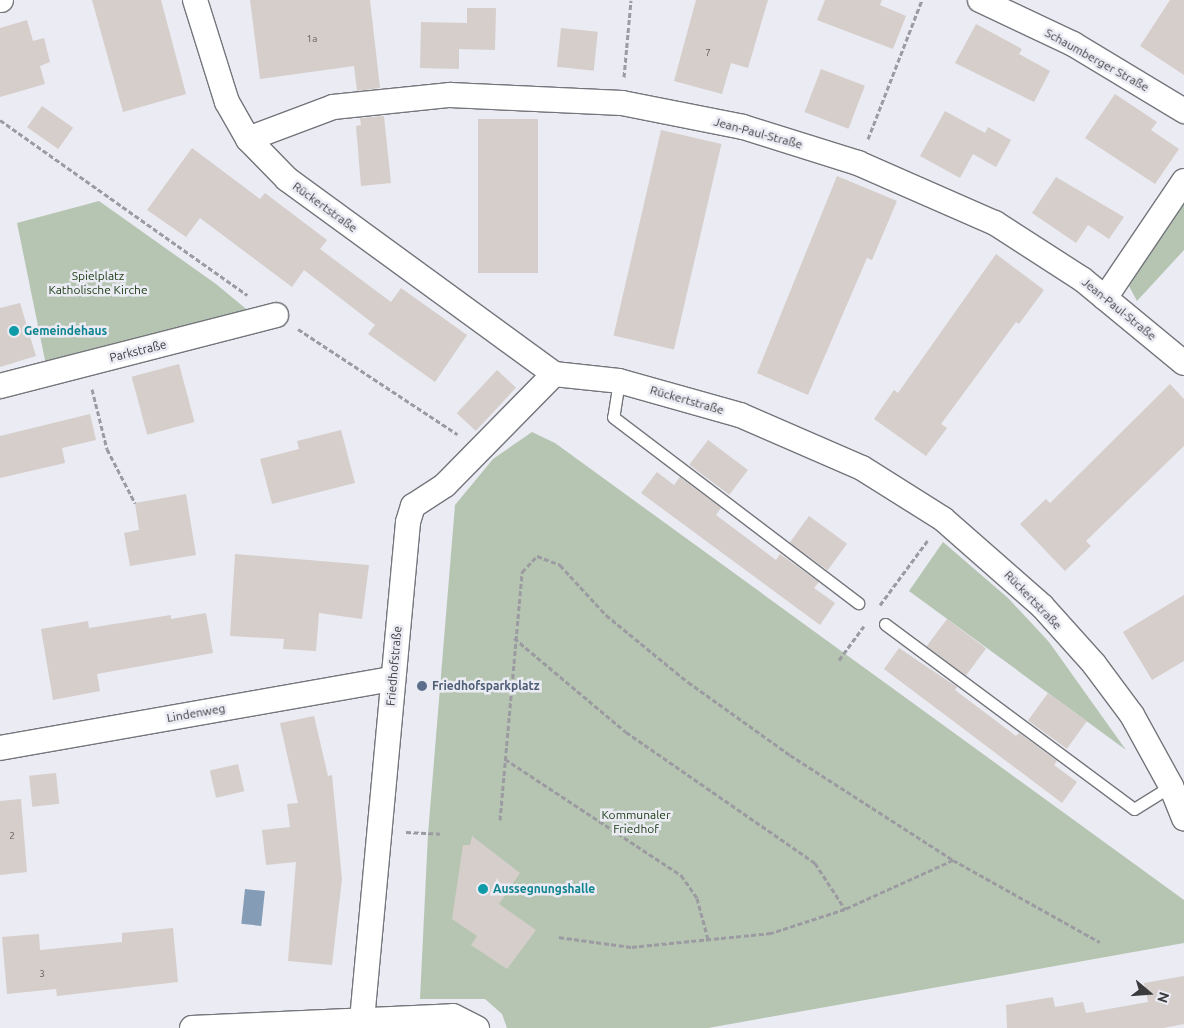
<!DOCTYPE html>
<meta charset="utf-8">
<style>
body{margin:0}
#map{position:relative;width:1184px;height:1028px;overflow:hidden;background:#eaebf3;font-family:Ubuntu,sans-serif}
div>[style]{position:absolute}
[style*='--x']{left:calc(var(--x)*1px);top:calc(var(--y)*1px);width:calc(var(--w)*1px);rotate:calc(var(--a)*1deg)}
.green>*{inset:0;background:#b6c5b2}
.water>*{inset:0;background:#849cb5;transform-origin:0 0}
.building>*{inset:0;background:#d6ceca;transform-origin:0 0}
.path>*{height:3px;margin-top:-1.5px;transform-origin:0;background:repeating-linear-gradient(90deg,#9b9ba1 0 5px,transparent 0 7.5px)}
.roads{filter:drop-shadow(1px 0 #74767c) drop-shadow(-1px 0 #74767c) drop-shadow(0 1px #74767c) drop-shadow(0 -1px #74767c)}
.lane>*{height:11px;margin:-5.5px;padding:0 5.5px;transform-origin:5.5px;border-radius:5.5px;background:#fff}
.street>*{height:24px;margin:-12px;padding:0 12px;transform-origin:12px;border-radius:12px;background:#fff}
.dots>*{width:14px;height:14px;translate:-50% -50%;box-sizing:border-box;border:2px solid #eaebf3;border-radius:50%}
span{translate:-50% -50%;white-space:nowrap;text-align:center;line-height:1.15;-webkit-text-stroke:5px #eaebf3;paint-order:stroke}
.number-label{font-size:10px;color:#626061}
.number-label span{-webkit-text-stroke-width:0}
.street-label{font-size:12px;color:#3b3b3e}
.park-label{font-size:12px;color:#18380f}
.culture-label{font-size:12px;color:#0d838f;font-weight:700}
.left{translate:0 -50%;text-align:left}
.service-label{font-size:12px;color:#4e5e75;font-weight:700}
.north{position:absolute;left:1124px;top:968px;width:50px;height:50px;-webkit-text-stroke:4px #eaebf3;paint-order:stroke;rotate:108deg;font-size:14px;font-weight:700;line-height:20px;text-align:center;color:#3b3b3e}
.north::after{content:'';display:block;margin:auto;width:18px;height:22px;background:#3b3b3e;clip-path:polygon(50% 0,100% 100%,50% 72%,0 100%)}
</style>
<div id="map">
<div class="green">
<div style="clip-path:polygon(99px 201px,216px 284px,251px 313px,46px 365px,17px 223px)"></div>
<div style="clip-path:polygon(1184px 203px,1184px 250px,1137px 301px,1129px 286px)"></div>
<div style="clip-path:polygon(532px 432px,555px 443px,1184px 900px,1184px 943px,708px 1028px,507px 1028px,502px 1014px,485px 999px,420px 999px,428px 834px,455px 505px,493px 459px)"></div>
<div style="clip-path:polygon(943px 542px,1008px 598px,1049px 642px,1126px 750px,909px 591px)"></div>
</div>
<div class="water">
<div style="left:245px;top:889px;width:20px;height:35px;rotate:6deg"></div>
</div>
<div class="building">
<div style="clip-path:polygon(92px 0,161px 0,186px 94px,123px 112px)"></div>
<div style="clip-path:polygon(250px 0,370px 0,380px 88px,357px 91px,354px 66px,260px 79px)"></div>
<div style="clip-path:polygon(696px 0,768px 0,748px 68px,731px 63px,722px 94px,674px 81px)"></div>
<div style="clip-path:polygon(825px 0,882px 0,880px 5px,906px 16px,893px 49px,817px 20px)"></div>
<div style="clip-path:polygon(1170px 0,1184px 0,1184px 75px,1140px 46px)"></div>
<div style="clip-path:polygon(467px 8px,496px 8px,495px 50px,459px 49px,459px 69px,420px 68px,421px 22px,467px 23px)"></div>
<div style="clip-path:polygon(27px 20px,33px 41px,44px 38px,50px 62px,40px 66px,45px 84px,0 97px,0 28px)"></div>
<div style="clip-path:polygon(976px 24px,1022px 49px,1019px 54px,1050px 71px,1034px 102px,955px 63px)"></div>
<div style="left:561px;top:28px;width:37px;height:39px;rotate:6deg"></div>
<div style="left:821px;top:69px;width:47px;height:46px;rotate:21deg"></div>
<div style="clip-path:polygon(1115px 94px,1157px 122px,1151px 130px,1179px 149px,1155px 184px,1085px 138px)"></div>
<div style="left:42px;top:106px;width:38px;height:26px;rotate:35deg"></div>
<div style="clip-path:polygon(945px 111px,985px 133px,988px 127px,1011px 140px,996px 167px,973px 154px,960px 178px,920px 156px)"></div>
<div style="clip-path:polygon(384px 116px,391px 183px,361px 186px,356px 126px,361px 125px,360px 118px)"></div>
<div style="left:478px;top:119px;width:60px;height:154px"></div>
<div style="left:661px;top:130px;width:62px;height:211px;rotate:13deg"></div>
<div style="clip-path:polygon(192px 148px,260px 199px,265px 193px,327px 240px,320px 249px,391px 302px,401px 288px,467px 335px,435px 382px,368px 334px,375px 325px,304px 270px,292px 287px,200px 218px,186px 237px,147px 210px)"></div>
<div style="clip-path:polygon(837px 176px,897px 201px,872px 260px,867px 258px,808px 395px,757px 373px)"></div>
<div style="clip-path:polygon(1056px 177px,1124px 217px,1109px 239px,1088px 225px,1076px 243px,1032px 213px)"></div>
<div style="clip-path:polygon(996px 254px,1044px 290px,1019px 324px,1016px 322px,941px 424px,947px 428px,926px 456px,874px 419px,894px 390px,898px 393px)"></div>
<div style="clip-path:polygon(20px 303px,36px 356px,0 367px,0 308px)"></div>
<div style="left:179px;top:364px;width:60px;height:49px;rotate:75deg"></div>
<div style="left:497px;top:370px;width:26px;height:59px;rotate:43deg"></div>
<div style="clip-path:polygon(1170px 384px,1184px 399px,1184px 446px,1086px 541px,1091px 546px,1065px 571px,1020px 524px,1046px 499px,1050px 503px)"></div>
<div style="clip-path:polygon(90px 414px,96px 440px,62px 448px,65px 463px,0 478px,0 436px)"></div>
<div style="clip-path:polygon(341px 430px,355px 483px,272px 504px,260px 459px,299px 449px,297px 441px)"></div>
<div style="left:708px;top:440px;width:50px;height:31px;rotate:37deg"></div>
<div style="clip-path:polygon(657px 472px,674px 485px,680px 477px,721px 508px,716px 515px,776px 560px,780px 554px,819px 582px,814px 588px,835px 603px,820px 625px,641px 493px)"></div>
<div style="clip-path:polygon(186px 494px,196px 555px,130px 566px,124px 533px,139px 530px,135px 503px)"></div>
<div style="left:809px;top:516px;width:47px;height:33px;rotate:36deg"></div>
<div style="clip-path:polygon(235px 554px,369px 565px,362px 619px,319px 613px,316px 651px,283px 649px,284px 639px,230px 636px)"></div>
<div style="clip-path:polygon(1184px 595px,1184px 661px,1152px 680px,1123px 632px)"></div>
<div style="clip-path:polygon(206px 613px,213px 653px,97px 674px,100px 691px,53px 700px,41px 629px,88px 621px,89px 628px,171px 615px,171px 619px)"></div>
<div style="left:947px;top:619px;width:49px;height:34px;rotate:37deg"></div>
<div style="clip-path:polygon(899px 648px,957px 687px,955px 690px,1016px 736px,1019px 733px,1057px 761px,1054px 765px,1077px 782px,1062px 803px,884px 669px)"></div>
<div style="left:1048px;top:693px;width:48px;height:34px;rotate:36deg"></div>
<div style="clip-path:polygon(314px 716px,328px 776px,332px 775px,342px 879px,332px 965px,288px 961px,296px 862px,266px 865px,262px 830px,290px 827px,287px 804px,298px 803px,280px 723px)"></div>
<div style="left:238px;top:764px;width:28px;height:29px;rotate:77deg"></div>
<div style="left:56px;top:773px;width:31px;height:27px;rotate:84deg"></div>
<div style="clip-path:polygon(21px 799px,27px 872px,0 875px,0 801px)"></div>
<div style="clip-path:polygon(472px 836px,520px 873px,499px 904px,536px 930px,507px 969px,471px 945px,477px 936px,452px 919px,463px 845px,470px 845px)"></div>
<div style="clip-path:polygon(173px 928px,178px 982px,57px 996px,56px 989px,7px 994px,2px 937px,39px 934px,40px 950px,122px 942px,122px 933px)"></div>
<div style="clip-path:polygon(1184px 976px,1184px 1024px,1163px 1028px,1007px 1028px,1006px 1005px,1053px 997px,1055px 1007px,1083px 1002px,1086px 1013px,1148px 1002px,1144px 983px)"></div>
</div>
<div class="path">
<div style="--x:624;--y:77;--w:77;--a:-84.8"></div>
<div style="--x:0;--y:120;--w:303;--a:35.3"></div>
<div style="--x:868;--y:139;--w:149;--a:-68.8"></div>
<div style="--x:298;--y:329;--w:191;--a:33.4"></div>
<div style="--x:92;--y:389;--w:62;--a:76"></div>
<div style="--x:107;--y:449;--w:61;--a:62.6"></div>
<div style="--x:880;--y:605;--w:81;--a:-53.6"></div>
<div style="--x:514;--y:638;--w:146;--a:40"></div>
<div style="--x:626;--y:732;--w:230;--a:34.7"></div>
<div style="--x:815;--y:863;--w:55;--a:56.9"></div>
<div style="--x:839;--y:660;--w:42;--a:-53.7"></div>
<div style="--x:505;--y:759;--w:211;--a:33.4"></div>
<div style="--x:681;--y:875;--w:28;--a:55"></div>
<div style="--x:697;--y:898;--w:42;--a:75"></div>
<div style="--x:500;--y:820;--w:249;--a:-84.9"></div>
<div style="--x:522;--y:572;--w:22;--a:-47"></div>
<div style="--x:537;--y:556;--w:25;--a:21"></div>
<div style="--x:560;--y:565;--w:68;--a:47.4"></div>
<div style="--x:606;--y:615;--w:106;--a:39.3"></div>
<div style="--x:688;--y:682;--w:125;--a:35.6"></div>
<div style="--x:790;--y:755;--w:194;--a:32.8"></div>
<div style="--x:953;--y:860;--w:119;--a:155.6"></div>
<div style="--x:845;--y:909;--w:78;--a:162"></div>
<div style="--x:771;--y:933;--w:141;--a:174.3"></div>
<div style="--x:631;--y:947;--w:74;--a:-172.2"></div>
<div style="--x:406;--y:832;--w:34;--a:3"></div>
<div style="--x:953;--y:860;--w:168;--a:29.2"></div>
</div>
<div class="roads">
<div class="lane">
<div style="--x:619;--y:381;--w:36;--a:99"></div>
<div style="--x:613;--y:417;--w:308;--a:37.2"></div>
<div style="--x:885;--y:624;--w:310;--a:36.6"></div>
<div style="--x:1134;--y:809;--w:44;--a:-31.9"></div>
</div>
<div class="street">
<div style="--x:0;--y:0;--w:1;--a:0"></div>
<div style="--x:195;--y:0;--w:107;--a:72.6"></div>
<div style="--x:227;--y:102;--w:43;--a:60.4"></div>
<div style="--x:248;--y:139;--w:56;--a:45.7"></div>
<div style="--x:287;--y:179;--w:331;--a:36.1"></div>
<div style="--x:554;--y:374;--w:65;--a:6.1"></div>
<div style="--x:619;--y:381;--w:126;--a:15.7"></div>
<div style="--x:740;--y:415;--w:133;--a:23.5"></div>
<div style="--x:862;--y:468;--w:96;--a:32.2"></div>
<div style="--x:943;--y:519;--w:132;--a:41.3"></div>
<div style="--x:1042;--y:606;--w:78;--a:48.1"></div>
<div style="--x:1094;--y:664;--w:64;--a:53.3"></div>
<div style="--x:1132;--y:715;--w:81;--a:61.2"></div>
<div style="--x:1171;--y:786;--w:35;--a:68"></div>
<div style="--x:980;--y:0;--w:103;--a:25.3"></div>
<div style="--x:1073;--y:44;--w:130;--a:31.1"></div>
<div style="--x:248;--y:139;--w:91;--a:-20.6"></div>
<div style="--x:333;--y:107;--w:118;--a:-5.9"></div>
<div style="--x:450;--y:95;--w:172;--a:2.7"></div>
<div style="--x:622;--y:103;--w:123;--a:11.2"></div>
<div style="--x:743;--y:127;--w:121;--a:17.4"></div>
<div style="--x:858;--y:163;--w:150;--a:23.7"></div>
<div style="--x:995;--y:223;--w:103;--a:32.8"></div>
<div style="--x:1082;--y:279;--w:132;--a:39.5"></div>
<div style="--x:1105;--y:298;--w:141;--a:-56"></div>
<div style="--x:0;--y:386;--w:285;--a:-14.4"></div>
<div style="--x:0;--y:748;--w:399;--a:-10"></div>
<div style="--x:362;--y:1020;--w:500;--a:-84.72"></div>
<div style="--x:408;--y:522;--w:17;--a:-73"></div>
<div style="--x:413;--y:506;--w:38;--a:-33"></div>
<div style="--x:445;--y:485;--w:156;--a:-45.5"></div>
<div style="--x:192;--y:1028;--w:261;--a:-2.6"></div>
<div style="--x:453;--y:1016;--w:27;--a:27"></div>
</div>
</div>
<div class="dots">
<div style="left:14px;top:331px;background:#0f9aa8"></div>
<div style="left:422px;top:686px;background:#5c6f8a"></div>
<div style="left:483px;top:889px;background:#0f9aa8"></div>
</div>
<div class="number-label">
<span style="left:312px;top:39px">1a</span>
<span style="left:708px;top:53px">7</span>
<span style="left:12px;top:836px">2</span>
<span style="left:42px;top:974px">3</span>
</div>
<div class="street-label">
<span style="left:1097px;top:60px;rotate:29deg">Schaumberger Straße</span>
<span style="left:758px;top:133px;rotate:15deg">Jean-Paul-Straße</span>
<span style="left:325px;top:207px;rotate:36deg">Rückertstraße</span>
<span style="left:1119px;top:309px;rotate:39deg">Jean-Paul-Straße</span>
<span style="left:138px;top:351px;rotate:-14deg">Parkstraße</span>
<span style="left:687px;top:400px;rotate:16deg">Rückertstraße</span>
<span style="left:1033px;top:600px;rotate:46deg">Rückertstraße</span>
<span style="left:394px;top:666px;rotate:-85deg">Friedhofstraße</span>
<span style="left:196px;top:713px;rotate:-10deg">Lindenweg</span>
</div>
<div class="park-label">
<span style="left:98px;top:283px">Spielplatz<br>Katholische Kirche</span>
<span style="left:636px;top:822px">Kommunaler<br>Friedhof</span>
</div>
<div class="culture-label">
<span class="left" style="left:24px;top:331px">Gemeindehaus</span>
<span class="left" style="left:493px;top:889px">Aussegnungshalle</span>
</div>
<div class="service-label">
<span class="left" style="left:432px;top:686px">Friedhofsparkplatz</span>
</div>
<div class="north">N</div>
</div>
